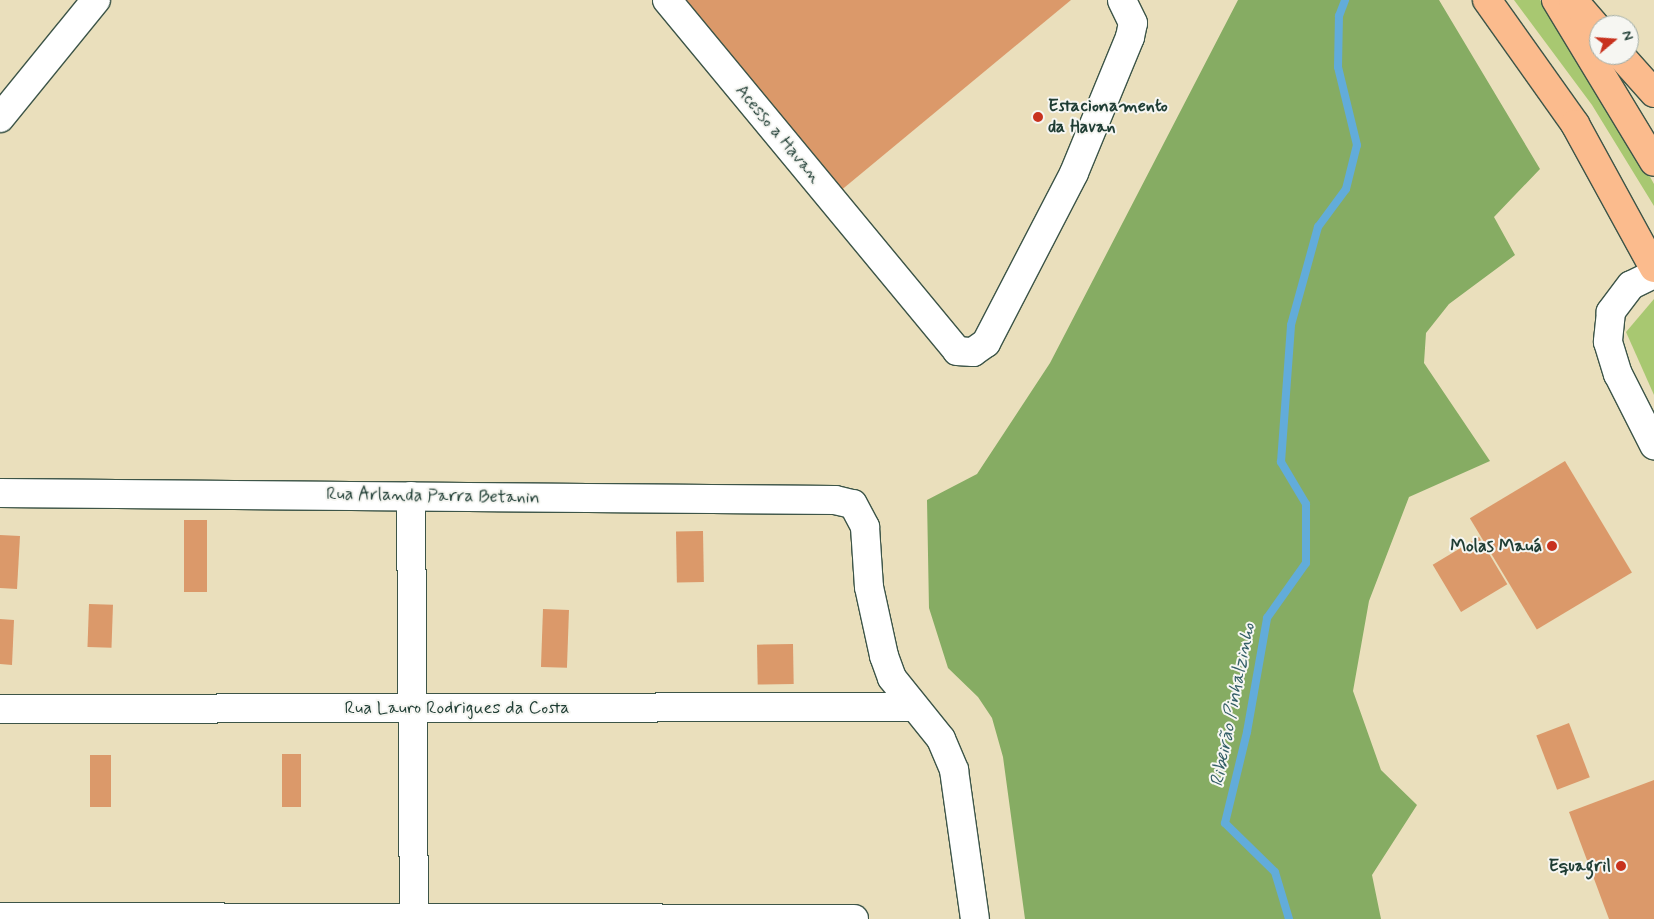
<!DOCTYPE html>
<meta charset="utf-8">
<style>
body{margin:0}
#map{position:relative;width:1654px;height:919px;overflow:hidden;background:#eadfbc;font-family:Mynerve,sans-serif}
div>[style]{position:absolute}
[style*='--x']{left:calc(var(--x)*1px);top:calc(var(--y)*1px);width:calc(var(--w)*1px);rotate:calc(var(--a)*1deg)}
.green>*{inset:0;background:#a8c871}
.forest>*{inset:0;background:#86ac63}
.stream>*{height:8px;margin:-4px;padding:0 4px;transform-origin:4px;border-radius:4px;background:#62acda}
.building>*{inset:0;background:#db996a;transform-origin:0 0}
.roads{filter:drop-shadow(1px 0 #3d5548) drop-shadow(-1px 0 #3d5548) drop-shadow(0 1px #3d5548) drop-shadow(0 -1px #3d5548)}
.minor>*{height:28px;margin:-14px;padding:0 14px;transform-origin:14px;border-radius:14px;background:#fff}
.highway>*{height:28px;margin:-14px;padding:0 14px;transform-origin:14px;border-radius:14px;background:#fbbb8d}
.dots>*{width:14px;height:14px;translate:-50% -50%;box-sizing:border-box;border:2px solid #f6f6f2;border-radius:50%}
span{translate:-50% -50%;white-space:nowrap;text-align:center;line-height:1.15;-webkit-text-stroke:4px #f6f6f2;paint-order:stroke}
.poi-label{font-size:18px;color:#1f3d34;font-weight:700}
.left{translate:0 -50%;text-align:left}
.right{translate:-100% -50%;text-align:right}
.street-label{font-size:18px;color:#1f3d34}
.water-label{font-size:19px;color:#335e66;font-style:italic}
.north{position:absolute;left:1589px;top:15px;width:50px;height:50px;box-sizing:border-box;background:#f6f6f2;border:1px solid #a0aca6;border-radius:50%;rotate:72deg;font-size:14px;font-weight:700;line-height:20px;text-align:center;color:#1f3d34}
.north::after{content:'';display:block;margin:auto;width:18px;height:22px;background:#c8321e;clip-path:polygon(50% 0,100% 100%,50% 72%,0 100%)}
</style>
<div id="map">
<div class="green">
<div style="clip-path:polygon(1514px 0,1540px 0,1605px 97px,1654px 184px,1654px 206px,1592px 105px)"></div>
<div style="clip-path:polygon(1654px 299px,1654px 395px,1626px 332px)"></div>
</div>
<div class="forest">
<div style="clip-path:polygon(1238px 0,1439px 0,1540px 169px,1494px 217px,1515px 255px,1449px 304px,1426px 333px,1424px 363px,1490px 461px,1409px 497px,1369px 601px,1353px 691px,1381px 770px,1417px 805px,1372px 875px,1381px 919px,1025px 919px,1003px 757px,992px 718px,978px 697px,948px 668px,929px 608px,927px 500px,977px 474px,1050px 363px)"></div>
</div>
<div class="stream">
<div style="--x:1289;--y:919;--w:49;--a:-106.6"></div>
<div style="--x:1275;--y:872;--w:70;--a:-135.6"></div>
<div style="--x:1225;--y:823;--w:94;--a:-76.4"></div>
<div style="--x:1247;--y:732;--w:116;--a:-80"></div>
<div style="--x:1267;--y:618;--w:67;--a:-54.7"></div>
<div style="--x:1306;--y:563;--w:59;--a:-90"></div>
<div style="--x:1306;--y:504;--w:49;--a:-120.8"></div>
<div style="--x:1281;--y:462;--w:137;--a:-85.8"></div>
<div style="--x:1291;--y:325;--w:102;--a:-74.6"></div>
<div style="--x:1318;--y:227;--w:47;--a:-53.6"></div>
<div style="--x:1346;--y:189;--w:45;--a:-76"></div>
<div style="--x:1357;--y:145;--w:80;--a:-103.7"></div>
<div style="--x:1338;--y:67;--w:51;--a:-88.9"></div>
<div style="--x:1339;--y:16;--w:17;--a:-69"></div>
</div>
<div class="building">
<div style="clip-path:polygon(682px 0,1071px 0,839px 192px)"></div>
<div style="left:1565px;top:461px;width:130px;height:111px;rotate:59deg"></div>
<div style="left:184px;top:520px;width:23px;height:72px"></div>
<div style="left:703px;top:531px;width:51px;height:27px;rotate:89deg"></div>
<div style="clip-path:polygon(0 535px,20px 536px,17px 589px,0 588px)"></div>
<div style="left:1479px;top:537px;width:55px;height:54px;rotate:59deg"></div>
<div style="left:89px;top:604px;width:24px;height:43px;rotate:2deg"></div>
<div style="left:543px;top:609px;width:26px;height:58px;rotate:2deg"></div>
<div style="clip-path:polygon(0 619px,14px 620px,12px 665px,0 664px)"></div>
<div style="left:793px;top:644px;width:40px;height:36px;rotate:89deg"></div>
<div style="left:1569px;top:723px;width:58px;height:35px;rotate:69deg"></div>
<div style="left:282px;top:754px;width:19px;height:53px"></div>
<div style="left:90px;top:755px;width:21px;height:52px"></div>
<div style="clip-path:polygon(1654px 780px,1654px 919px,1609px 919px,1569px 812px)"></div>
</div>
<div class="roads">
<div class="minor">
<div style="--x:667;--y:0;--w:455;--a:50.4"></div>
<div style="--x:957;--y:351;--w:16;--a:4"></div>
<div style="--x:973;--y:352;--w:16;--a:-35"></div>
<div style="--x:986;--y:343;--w:191;--a:-62.6"></div>
<div style="--x:1074;--y:173;--w:147;--a:-67.6"></div>
<div style="--x:1130;--y:37;--w:14;--a:-78"></div>
<div style="--x:1133;--y:23;--w:25;--a:-116"></div>
<div style="--x:0;--y:118;--w:152;--a:-50.9"></div>
<div style="--x:1654;--y:274;--w:25;--a:154"></div>
<div style="--x:1631;--y:285;--w:34;--a:127"></div>
<div style="--x:1611;--y:312;--w:30;--a:96"></div>
<div style="--x:1608;--y:342;--w:34;--a:73"></div>
<div style="--x:1618;--y:374;--w:80;--a:63.1"></div>
<div style="--x:0;--y:493;--w:835;--a:0.48"></div>
<div style="--x:835;--y:500;--w:18;--a:13"></div>
<div style="--x:853;--y:504;--w:26;--a:62"></div>
<div style="--x:865;--y:527;--w:60;--a:86.2"></div>
<div style="--x:869;--y:587;--w:71;--a:77.7"></div>
<div style="--x:884;--y:656;--w:23;--a:70"></div>
<div style="--x:892;--y:678;--w:78;--a:51.2"></div>
<div style="--x:941;--y:739;--w:34;--a:67"></div>
<div style="--x:954;--y:770;--w:150;--a:82"></div>
<div style="--x:411;--y:496;--w:423;--a:89.6"></div>
<div style="--x:0;--y:709;--w:913;--a:-0.13"></div>
<div style="--x:0;--y:917;--w:854;--a:0.13"></div>
</div>
<div class="highway">
<div style="--x:1487;--y:0;--w:152;--a:54.6"></div>
<div style="--x:1575;--y:124;--w:164;--a:61.3"></div>
<div style="--x:1556;--y:0;--w:189;--a:58.8"></div>
<div style="--x:1573;--y:0;--w:40;--a:49"></div>
<div style="--x:1620;--y:55;--w:51;--a:48.2"></div>
</div>
</div>
<div class="dots">
<div style="left:1038px;top:117px;background:#c8321e"></div>
<div style="left:1552px;top:546px;background:#c8321e"></div>
<div style="left:1621px;top:866px;background:#c8321e"></div>
</div>
<div class="poi-label">
<span class="left" style="left:1048px;top:117px">Estacionamento<br>da Havan</span>
<span class="right" style="left:1542px;top:546px">Molas Mauá</span>
<span class="right" style="left:1611px;top:866px">Equagril</span>
</div>
<div class="street-label">
<span style="left:778px;top:134px;rotate:50deg">Acesso a Havan</span>
<span style="left:433px;top:496px;rotate:1deg">Rua Arlanda Parra Betanin</span>
<span style="left:457px;top:708px">Rua Lauro Rodrigues da Costa</span>
</div>
<div class="water-label">
<span style="left:1233px;top:705px;rotate:-79deg">Ribeirão Pinhalzinho</span>
</div>
<div class="north">N</div>
</div>
